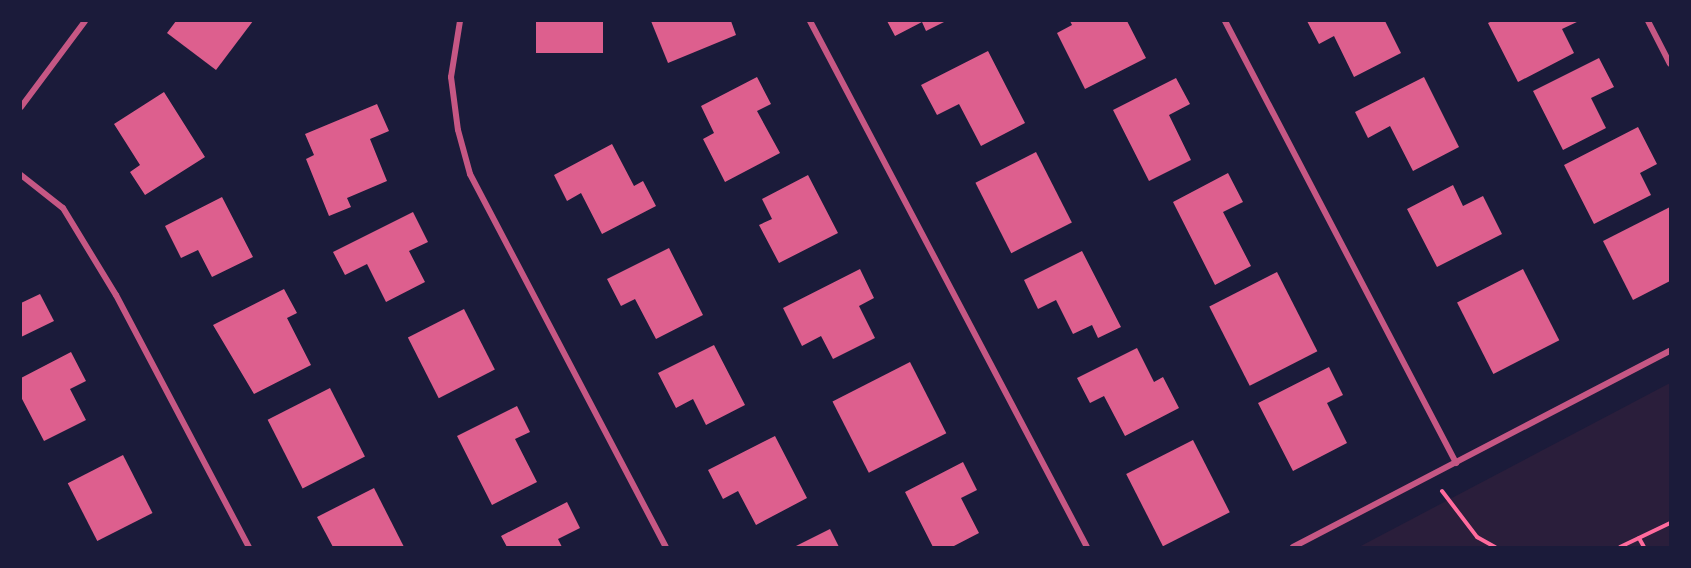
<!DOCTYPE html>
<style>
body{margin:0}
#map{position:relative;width:1691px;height:568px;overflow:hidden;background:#1b1b3a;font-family:Figtree,sans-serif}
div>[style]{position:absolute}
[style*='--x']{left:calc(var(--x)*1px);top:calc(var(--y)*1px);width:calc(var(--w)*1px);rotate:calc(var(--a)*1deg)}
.green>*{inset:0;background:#2a1e3b}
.building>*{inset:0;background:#dd5f8e;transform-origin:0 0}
.path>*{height:4px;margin:-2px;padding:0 2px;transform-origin:2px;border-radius:2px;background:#ff6b9d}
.minor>*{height:6px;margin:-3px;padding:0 3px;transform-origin:3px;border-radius:3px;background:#c65784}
span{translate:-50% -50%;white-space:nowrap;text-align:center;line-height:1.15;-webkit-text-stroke:4.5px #1b1b3a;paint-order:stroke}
.frame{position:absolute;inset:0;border:22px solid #1b1b3a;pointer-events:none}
</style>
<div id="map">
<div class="green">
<div style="clip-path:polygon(1670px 383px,1670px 547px,1359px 547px)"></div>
</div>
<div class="building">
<div style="clip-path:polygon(176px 21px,253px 21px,216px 70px,167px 33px)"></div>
<div style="left:536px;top:21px;width:67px;height:32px"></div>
<div style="clip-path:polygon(651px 21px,731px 21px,736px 35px,668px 63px)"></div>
<div style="clip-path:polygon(887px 21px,946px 21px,926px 31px,922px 22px,895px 36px)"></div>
<div style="clip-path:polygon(1070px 21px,1127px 21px,1146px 58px,1085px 89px,1057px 33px,1072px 25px)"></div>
<div style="clip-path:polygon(1307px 21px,1385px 21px,1401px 53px,1354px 77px,1334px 36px,1319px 44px)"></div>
<div style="clip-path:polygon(1492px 21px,1579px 21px,1562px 29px,1574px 53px,1518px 82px,1488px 23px)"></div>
<div style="clip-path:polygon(988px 51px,1025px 123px,981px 146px,959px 104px,937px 115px,921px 85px)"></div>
<div style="clip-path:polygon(1599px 58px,1614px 87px,1591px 98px,1606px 128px,1563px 150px,1533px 91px)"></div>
<div style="clip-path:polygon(757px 77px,771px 104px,757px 111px,780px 153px,725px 182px,703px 139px,714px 133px,701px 106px)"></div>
<div style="clip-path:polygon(1424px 77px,1459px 147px,1413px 171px,1390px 126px,1368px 138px,1355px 112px)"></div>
<div style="clip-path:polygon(1176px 78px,1190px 104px,1169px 115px,1191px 160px,1149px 181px,1113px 110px)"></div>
<div style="clip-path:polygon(164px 92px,205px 157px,145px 195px,130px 172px,140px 165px,114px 124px)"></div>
<div style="clip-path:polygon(377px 104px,389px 131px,370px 139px,387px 181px,347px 198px,351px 207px,329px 216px,306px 159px,314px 155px,305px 134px)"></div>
<div style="clip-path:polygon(1638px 127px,1657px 164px,1640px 173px,1651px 195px,1594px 224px,1564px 165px)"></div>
<div style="clip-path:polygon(612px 144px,634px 186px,643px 181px,656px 206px,602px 234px,581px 193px,567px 201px,554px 175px)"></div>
<div style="left:1036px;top:152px;width:79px;height:68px;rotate:63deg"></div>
<div style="clip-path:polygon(1228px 173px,1243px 202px,1223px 212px,1251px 266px,1215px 285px,1173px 202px)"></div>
<div style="clip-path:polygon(808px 175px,838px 233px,779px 263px,759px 225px,772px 219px,762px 199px)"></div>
<div style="clip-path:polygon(1453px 185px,1463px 206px,1483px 196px,1502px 234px,1437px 267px,1407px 209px)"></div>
<div style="clip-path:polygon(222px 197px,253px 257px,212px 277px,198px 250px,181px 258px,165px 226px)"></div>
<div style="clip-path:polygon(1670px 207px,1670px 281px,1633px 300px,1603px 241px)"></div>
<div style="clip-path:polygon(413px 212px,428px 242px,409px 251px,425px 282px,386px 302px,367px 264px,345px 275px,333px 252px)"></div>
<div style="clip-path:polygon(669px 248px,703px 315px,656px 339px,635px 299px,621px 306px,607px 279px)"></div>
<div style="clip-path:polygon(1082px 251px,1121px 327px,1098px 338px,1092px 325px,1073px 334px,1056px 300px,1038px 309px,1024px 280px)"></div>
<div style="clip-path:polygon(860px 269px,874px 298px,859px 306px,875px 338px,833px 359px,821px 336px,802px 346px,783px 308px)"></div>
<div style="left:1523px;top:269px;width:80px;height:74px;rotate:63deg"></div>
<div style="left:1277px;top:272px;width:89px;height:76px;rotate:63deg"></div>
<div style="clip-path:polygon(284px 289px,297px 313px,287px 318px,311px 365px,254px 394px,213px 325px)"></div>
<div style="clip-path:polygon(40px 294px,54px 321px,21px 337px,21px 303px)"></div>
<div style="left:464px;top:309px;width:68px;height:63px;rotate:63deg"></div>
<div style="clip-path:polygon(714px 345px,745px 405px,706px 425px,693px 399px,676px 408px,658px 373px)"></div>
<div style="clip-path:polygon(1137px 348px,1154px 382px,1163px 377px,1179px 408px,1125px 436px,1104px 396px,1090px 403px,1077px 378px)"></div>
<div style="clip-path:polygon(71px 352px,86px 381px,70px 389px,86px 420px,44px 441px,21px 397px,21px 378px)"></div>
<div style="left:910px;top:362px;width:80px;height:87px;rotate:63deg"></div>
<div style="clip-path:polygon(1329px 367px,1343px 395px,1327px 403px,1347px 443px,1293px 471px,1258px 403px)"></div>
<div style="left:330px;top:388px;width:77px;height:70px;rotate:63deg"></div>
<div style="clip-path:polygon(517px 406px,530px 432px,515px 439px,537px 482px,492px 505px,457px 436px)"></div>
<div style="clip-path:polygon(775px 436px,807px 498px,756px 525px,738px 491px,723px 499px,708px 470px)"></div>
<div style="left:1193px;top:440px;width:81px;height:75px;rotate:63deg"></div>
<div style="left:123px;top:455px;width:65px;height:62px;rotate:63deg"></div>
<div style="clip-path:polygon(963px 462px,977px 490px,961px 498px,979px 533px,952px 547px,933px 547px,905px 492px)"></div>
<div style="clip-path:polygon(374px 488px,404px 547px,333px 547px,317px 517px)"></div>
<div style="clip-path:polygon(567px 502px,580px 528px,558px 539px,562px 547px,507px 547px,501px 536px)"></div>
<div style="clip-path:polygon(830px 529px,839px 547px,794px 547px)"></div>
</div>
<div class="path">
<div style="--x:1442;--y:491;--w:58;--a:52.7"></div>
<div style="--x:1477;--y:537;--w:21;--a:29"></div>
<div style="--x:1639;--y:538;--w:10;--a:61"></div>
<div style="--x:1620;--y:547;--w:55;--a:-25.6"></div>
</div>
<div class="minor">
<div style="--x:460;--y:21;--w:57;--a:99.1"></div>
<div style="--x:451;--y:77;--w:53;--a:82.5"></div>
<div style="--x:458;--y:130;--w:46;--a:74.7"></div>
<div style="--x:470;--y:174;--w:421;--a:62.3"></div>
<div style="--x:810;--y:21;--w:594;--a:62.23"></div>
<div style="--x:1225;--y:21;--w:499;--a:62.4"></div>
<div style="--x:1648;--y:21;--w:48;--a:62.9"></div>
<div style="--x:21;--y:107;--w:107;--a:-53.3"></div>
<div style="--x:21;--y:175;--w:53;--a:38.2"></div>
<div style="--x:63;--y:208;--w:102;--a:58.7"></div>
<div style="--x:116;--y:295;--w:285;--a:62.2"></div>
<div style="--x:1293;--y:547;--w:425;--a:-27.5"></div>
</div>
<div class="frame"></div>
</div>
